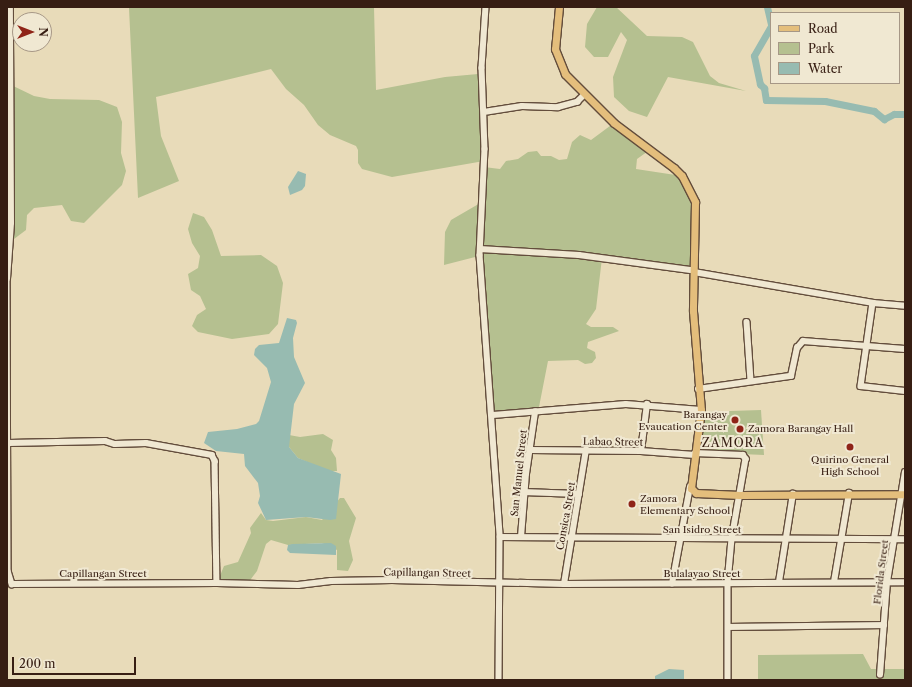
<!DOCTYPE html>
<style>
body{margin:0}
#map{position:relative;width:912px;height:687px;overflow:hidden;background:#e8dbb9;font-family:"Libre Caslon Text",serif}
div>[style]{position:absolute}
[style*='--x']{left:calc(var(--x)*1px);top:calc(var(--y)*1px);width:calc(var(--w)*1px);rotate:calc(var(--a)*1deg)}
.green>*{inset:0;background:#b5c090}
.water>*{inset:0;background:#97bbb1}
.river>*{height:7px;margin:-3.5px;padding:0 3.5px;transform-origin:3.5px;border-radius:3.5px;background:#97bbb1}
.roads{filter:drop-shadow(1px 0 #634d3c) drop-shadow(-1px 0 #634d3c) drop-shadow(0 1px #634d3c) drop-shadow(0 -1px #634d3c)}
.minor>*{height:5.5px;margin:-2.75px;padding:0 2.75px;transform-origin:2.75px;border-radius:2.75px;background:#f0e8d2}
.major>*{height:7px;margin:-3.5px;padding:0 3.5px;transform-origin:3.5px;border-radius:3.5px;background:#e4be7c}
.dots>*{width:11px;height:11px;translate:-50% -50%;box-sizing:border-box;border:2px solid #f0e8d2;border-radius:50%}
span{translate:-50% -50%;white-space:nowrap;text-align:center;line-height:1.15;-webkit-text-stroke:4px #f0e8d2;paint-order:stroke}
.poi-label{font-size:10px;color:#371e13}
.right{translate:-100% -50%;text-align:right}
.left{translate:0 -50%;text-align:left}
.street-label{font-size:10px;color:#371e13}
.quarter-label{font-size:12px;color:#371e13;letter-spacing:1px}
.frame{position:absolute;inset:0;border:8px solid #371e13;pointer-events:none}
.legend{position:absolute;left:770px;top:12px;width:130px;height:72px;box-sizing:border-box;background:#f0e8d2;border:1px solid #a69786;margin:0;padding:5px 7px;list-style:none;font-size:12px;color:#371e13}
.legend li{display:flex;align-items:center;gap:8px;height:20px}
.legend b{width:20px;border:1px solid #a69786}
.north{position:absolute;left:12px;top:12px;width:40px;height:40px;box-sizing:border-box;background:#f0e8d2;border:1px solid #a69786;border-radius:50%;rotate:90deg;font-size:11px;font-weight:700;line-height:16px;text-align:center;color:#371e13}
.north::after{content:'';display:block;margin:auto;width:14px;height:18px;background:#8f2418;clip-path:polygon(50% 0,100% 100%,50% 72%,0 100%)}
.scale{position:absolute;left:12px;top:657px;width:124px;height:18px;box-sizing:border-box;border:2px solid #371e13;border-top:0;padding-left:5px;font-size:12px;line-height:14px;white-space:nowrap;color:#371e13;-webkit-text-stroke:3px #f0e8d2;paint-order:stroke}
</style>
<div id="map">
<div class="green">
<div style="clip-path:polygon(374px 7px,376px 90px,445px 77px,478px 74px,482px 77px,484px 161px,392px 177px,362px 169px,358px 163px,358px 150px,356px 146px,330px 135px,318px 125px,304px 105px,286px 89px,271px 69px,156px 97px,161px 136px,179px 181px,138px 198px,129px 8px)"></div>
<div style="clip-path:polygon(597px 7px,616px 7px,647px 36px,682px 37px,693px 42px,710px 76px,719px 83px,746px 91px,668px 77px,647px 117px,629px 111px,614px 97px,613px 77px,627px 40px,621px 32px,608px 57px,594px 57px,585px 47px,587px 24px)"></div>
<div style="clip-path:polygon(7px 83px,34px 96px,50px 99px,99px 100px,117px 107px,122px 122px,121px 153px,126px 171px,122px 185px,84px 223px,71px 221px,62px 205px,34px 208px,27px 215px,26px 230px,10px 242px,7px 242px)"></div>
<div style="clip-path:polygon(614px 123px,651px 149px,637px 159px,636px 169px,682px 176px,695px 202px,694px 272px,602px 258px,596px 309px,586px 324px,591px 327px,613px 327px,619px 331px,588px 342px,587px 348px,595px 352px,596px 358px,592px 363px,585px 364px,578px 360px,548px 361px,539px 407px,493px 415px,479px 256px,444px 265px,445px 232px,451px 220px,482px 202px,484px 167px,500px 169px,506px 161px,518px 159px,528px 152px,537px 151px,541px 156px,551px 156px,559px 160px,567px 159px,572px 142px,580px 135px,591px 140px)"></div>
<div style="clip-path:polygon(193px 213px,204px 217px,212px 230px,221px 256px,261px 255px,277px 266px,283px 283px,278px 324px,269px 334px,232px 339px,198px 332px,192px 326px,197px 315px,206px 309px,200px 296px,191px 290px,188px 274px,198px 268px,200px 256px,192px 243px,188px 229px)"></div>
<div style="clip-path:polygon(761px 410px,764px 455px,696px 452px,699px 412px)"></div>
<div style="clip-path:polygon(323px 434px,333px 440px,331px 450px,336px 458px,337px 471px,328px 471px,298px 458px,289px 447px,289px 435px,300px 437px)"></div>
<div style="clip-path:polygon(340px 498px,344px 498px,356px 518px,349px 541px,353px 560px,348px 571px,337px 570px,337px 550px,322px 543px,288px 545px,271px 540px,266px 544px,257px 571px,248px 583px,217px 583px,224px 566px,238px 562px,251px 533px,250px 528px,261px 513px,266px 520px,273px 521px,306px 517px,322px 520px)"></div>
<div style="clip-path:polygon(863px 654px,871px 669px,905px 669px,905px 680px,758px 680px,758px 655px)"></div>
</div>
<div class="water">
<div style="clip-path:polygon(298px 171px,306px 174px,305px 186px,302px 190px,290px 195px,288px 187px)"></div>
<div style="clip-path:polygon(287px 318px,296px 320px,297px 323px,293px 338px,294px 357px,305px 383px,294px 404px,289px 447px,298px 458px,341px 474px,336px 519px,330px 520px,306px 517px,266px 520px,258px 503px,260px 496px,258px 483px,245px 466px,244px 454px,216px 451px,204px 443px,208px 432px,237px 429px,256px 424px,259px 421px,271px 382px,267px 368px,254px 355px,255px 349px,259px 345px,279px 343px)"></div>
<div style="clip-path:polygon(331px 543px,336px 546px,336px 555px,290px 553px,287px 550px,288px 545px,292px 544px)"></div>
<div style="clip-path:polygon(669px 669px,684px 670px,684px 679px,655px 679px,655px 676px)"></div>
</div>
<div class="river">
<div style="--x:767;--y:7;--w:17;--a:77"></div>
<div style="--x:771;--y:26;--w:34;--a:120"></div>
<div style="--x:754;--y:56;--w:29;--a:78"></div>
<div style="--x:760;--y:84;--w:6;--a:45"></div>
<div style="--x:764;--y:88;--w:12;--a:81"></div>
<div style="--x:766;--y:100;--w:59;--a:1"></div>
<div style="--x:825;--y:101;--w:50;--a:11.5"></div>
<div style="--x:874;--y:111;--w:13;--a:39"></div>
<div style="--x:884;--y:119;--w:11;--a:-27"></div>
<div style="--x:894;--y:114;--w:11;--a:0"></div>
</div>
<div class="roads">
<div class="minor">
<div style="--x:486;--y:7;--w:61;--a:93.8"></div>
<div style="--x:482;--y:68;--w:81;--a:87.9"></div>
<div style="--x:485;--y:149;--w:106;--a:92.7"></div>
<div style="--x:480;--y:255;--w:283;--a:85.9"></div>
<div style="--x:500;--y:537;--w:143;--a:90.4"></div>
<div style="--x:484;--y:112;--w:38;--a:-9"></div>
<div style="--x:522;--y:106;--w:36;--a:2"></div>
<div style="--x:558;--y:107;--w:20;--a:-15"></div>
<div style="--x:577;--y:102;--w:10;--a:-45"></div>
<div style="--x:480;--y:249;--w:99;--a:3.5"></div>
<div style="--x:579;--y:255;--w:112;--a:7.7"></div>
<div style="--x:694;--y:272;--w:182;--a:9.8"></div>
<div style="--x:873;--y:303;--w:32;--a:5"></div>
<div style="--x:7;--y:279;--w:56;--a:-85.9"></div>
<div style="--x:11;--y:223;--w:216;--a:-90.3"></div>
<div style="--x:7;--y:280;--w:291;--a:89.8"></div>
<div style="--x:8;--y:571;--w:14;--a:73"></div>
<div style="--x:12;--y:584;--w:205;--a:-0.3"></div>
<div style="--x:217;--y:583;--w:81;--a:1.4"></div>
<div style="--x:298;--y:585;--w:33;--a:-7"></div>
<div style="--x:331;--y:581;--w:61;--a:-0.9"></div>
<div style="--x:392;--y:580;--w:172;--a:1.3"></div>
<div style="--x:564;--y:584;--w:341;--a:-0.3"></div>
<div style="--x:873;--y:303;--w:84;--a:98.2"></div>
<div style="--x:861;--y:386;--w:44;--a:6.5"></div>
<div style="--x:747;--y:322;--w:58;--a:86.1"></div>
<div style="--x:698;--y:389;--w:94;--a:-8"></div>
<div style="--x:791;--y:376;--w:29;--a:-78"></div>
<div style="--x:797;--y:348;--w:9;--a:-49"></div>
<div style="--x:803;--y:341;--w:102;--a:4.5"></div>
<div style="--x:493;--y:415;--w:133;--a:-4.7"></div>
<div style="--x:626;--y:404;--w:75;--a:4.6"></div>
<div style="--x:9;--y:443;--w:96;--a:-1.2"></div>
<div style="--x:105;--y:441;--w:10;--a:17"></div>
<div style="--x:115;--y:444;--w:31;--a:-2"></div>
<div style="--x:146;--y:443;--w:67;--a:10.3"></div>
<div style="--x:212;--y:455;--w:7;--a:63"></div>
<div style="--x:215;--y:461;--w:122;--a:89.1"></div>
<div style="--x:530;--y:450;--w:111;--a:0.5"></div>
<div style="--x:641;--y:451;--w:54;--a:4.2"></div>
<div style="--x:641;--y:451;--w:47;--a:-82.7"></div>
<div style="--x:695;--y:453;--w:48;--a:2.4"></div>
<div style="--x:743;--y:455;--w:5;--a:53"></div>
<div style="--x:746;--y:459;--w:81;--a:99.9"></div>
<div style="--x:732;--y:539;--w:44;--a:95.2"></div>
<div style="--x:728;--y:583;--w:97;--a:90"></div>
<div style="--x:523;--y:492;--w:56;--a:2"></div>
<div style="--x:500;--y:537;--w:405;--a:0.3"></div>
<div style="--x:521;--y:537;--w:63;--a:-85.5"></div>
<div style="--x:526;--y:474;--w:63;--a:-81.7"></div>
<div style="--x:779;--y:582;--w:89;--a:-81"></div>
<div style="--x:834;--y:582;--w:90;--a:-80.4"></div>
<div style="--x:564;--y:584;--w:136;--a:-80.7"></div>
<div style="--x:672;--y:584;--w:99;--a:-79.5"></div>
<div style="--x:729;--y:627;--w:155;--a:-0.7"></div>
<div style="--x:880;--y:675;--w:93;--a:-85.7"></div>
<div style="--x:887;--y:582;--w:111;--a:-80.7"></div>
</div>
<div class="major">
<div style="--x:559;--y:7;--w:42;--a:95.4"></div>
<div style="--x:555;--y:49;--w:27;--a:68"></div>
<div style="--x:565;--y:74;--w:69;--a:45"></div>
<div style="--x:614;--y:123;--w:75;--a:36.9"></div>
<div style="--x:674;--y:168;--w:11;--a:45"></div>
<div style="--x:682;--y:176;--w:29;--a:63"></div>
<div style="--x:695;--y:202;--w:109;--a:91.1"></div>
<div style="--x:693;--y:311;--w:99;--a:85.4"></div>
<div style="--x:701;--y:410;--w:79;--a:97.3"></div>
<div style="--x:691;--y:488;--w:7;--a:45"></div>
<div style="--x:696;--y:493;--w:44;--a:2.6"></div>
<div style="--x:740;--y:495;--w:165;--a:-0.3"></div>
</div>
</div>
<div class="dots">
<div style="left:735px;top:420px;background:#8f2418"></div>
<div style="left:740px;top:429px;background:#8f2418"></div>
<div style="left:850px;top:447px;background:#8f2418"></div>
<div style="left:632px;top:504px;background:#8f2418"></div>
</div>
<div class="poi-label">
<span class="right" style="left:727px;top:420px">Barangay<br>Evaucation Center</span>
<span class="left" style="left:748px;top:429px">Zamora Barangay Hall</span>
<span style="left:850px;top:465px">Quirino General<br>High School</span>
<span class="left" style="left:640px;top:504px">Zamora<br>Elementary School</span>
</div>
<div class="street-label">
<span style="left:613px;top:442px;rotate:1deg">Labao Street</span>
<span style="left:519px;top:473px;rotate:-84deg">San Manuel Street</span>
<span style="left:566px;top:516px;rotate:-80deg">Consica Street</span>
<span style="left:702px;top:530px">San Isidro Street</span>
<span style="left:881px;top:572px;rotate:-83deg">Florida Street</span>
<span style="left:427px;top:573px;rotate:1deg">Capillangan Street</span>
<span style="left:103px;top:574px">Capillangan Street</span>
<span style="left:702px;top:574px">Bulalayao Street</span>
</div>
<div class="quarter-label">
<span style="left:733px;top:443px">ZAMORA</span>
</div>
<div class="frame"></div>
<ul class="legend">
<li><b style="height:5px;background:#e4be7c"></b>Road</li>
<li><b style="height:11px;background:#b5c090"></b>Park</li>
<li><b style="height:11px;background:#97bbb1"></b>Water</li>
</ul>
<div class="north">N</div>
<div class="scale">200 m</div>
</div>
